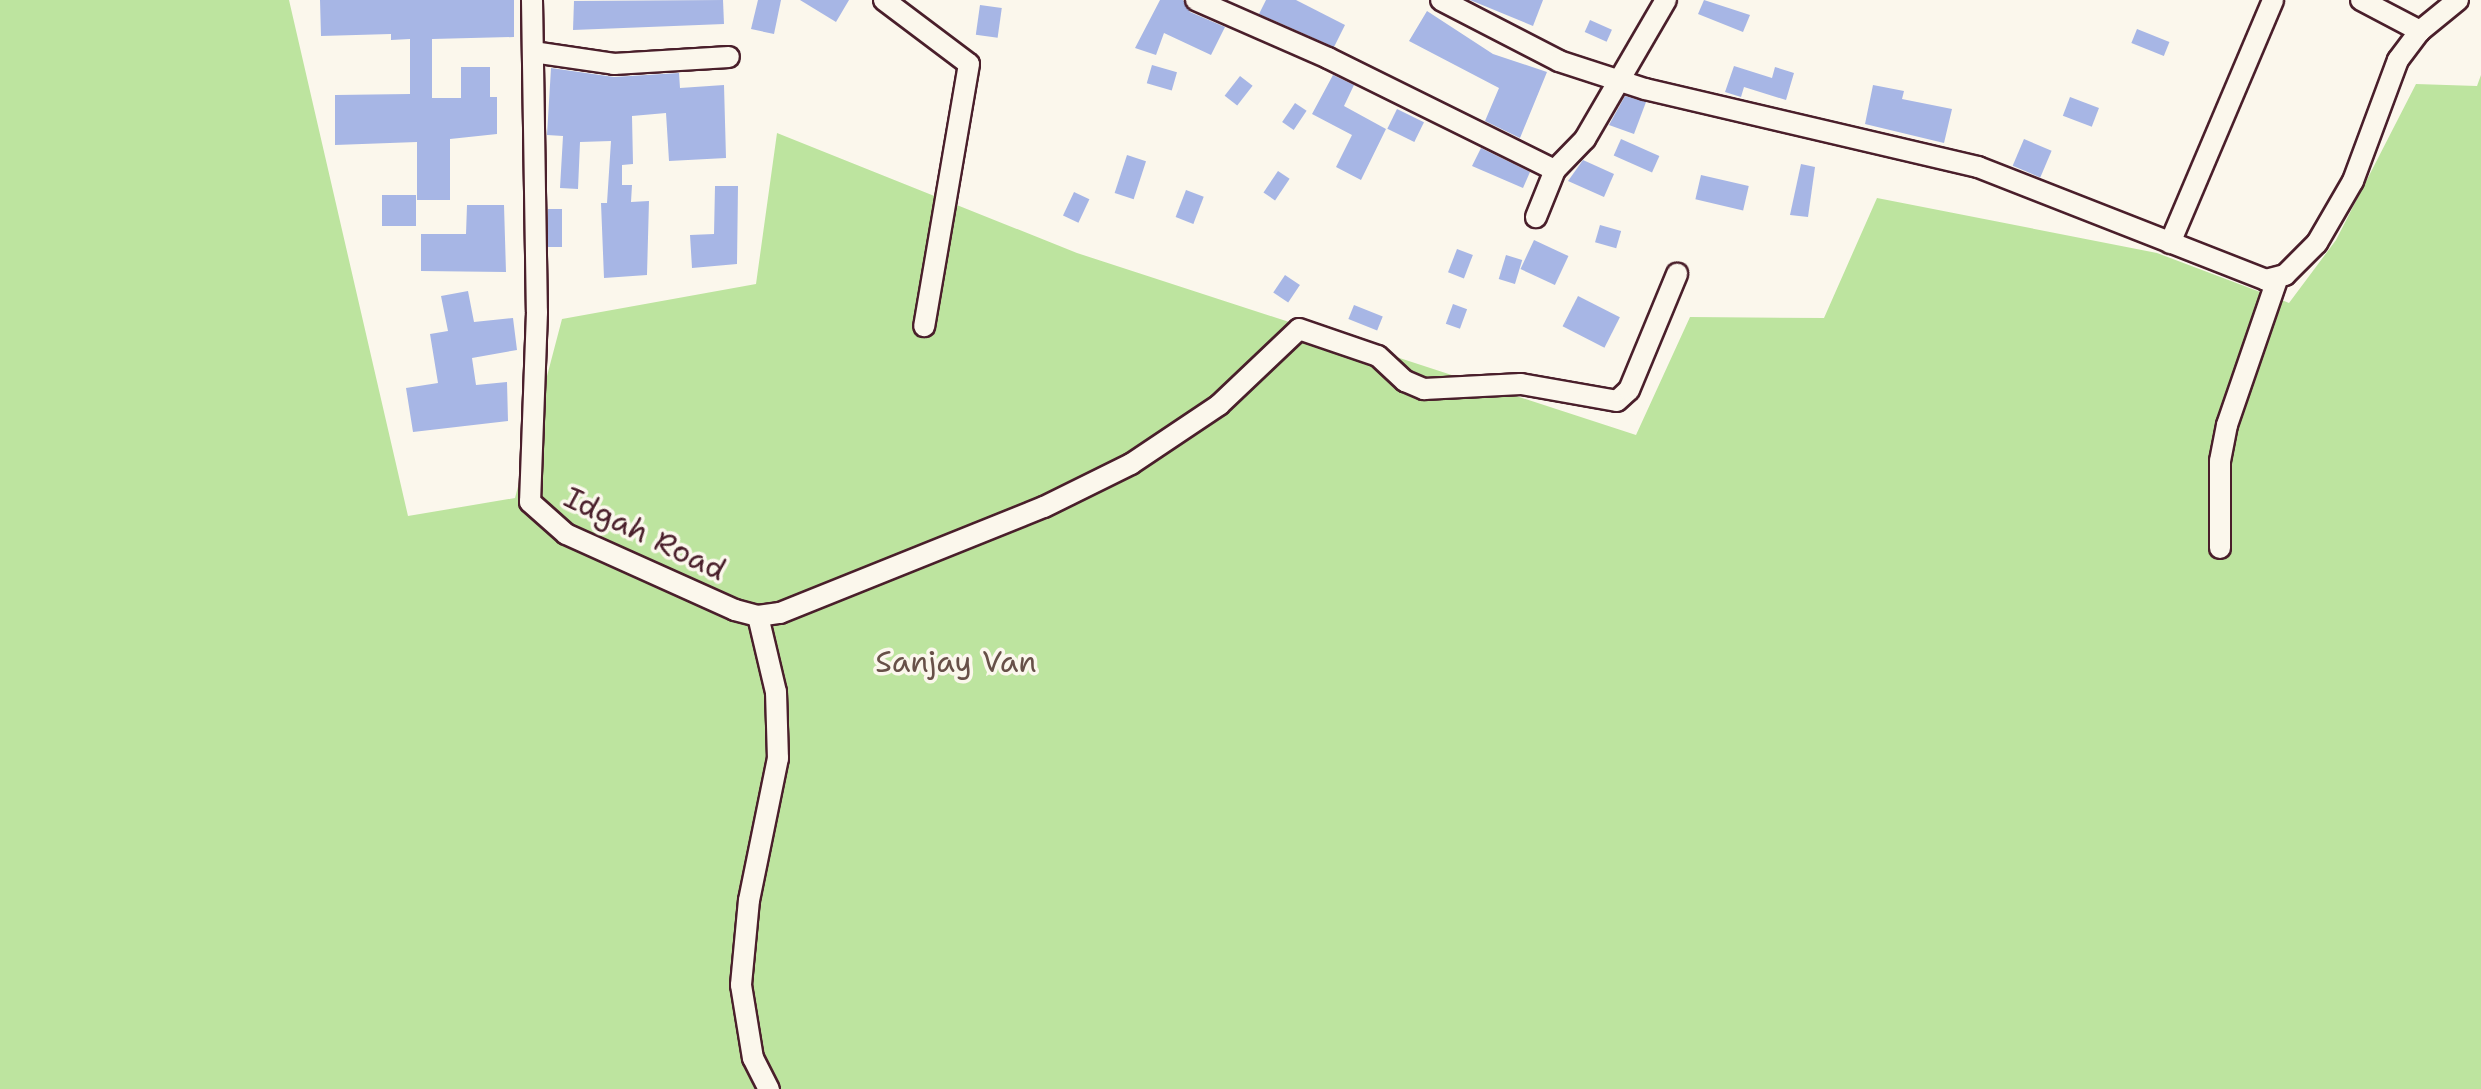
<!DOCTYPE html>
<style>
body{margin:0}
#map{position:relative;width:2481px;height:1089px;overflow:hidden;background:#fbf7ec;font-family:"Shantell Sans",sans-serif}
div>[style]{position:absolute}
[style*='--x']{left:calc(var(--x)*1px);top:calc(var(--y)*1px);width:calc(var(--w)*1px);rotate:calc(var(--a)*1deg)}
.green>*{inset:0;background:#bde49f}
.building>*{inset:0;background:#a7b6e5;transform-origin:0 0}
.roads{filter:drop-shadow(2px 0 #4a1f2b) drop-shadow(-2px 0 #4a1f2b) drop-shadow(0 2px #4a1f2b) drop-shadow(0 -2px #4a1f2b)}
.minor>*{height:20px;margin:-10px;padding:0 10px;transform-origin:10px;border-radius:10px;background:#fbf7ec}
span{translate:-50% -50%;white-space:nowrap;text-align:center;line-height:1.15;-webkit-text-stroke:7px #fbf7ec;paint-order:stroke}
.street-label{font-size:30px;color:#4a1f2b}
.park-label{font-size:30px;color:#675048}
</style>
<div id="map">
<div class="green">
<div style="clip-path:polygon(0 0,289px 0,408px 516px,515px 498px,562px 319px,756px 284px,777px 133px,1077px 253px,1636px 435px,1690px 317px,1824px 318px,1877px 198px,2157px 253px,2289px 303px,2336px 240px,2416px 84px,2477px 86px,2481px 75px,2481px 1089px,0 1089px)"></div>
</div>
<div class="building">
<div style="clip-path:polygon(320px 0,514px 0,514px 37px,432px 39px,432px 98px,461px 98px,461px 67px,490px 67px,490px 97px,497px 97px,497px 134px,450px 139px,450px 200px,417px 200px,417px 142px,335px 145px,335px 95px,410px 94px,410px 39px,391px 40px,391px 34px,321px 36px)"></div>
<div style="clip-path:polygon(723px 0,724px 24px,573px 30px,574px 1px)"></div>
<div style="clip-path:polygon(758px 0,781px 0,774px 34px,751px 29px)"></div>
<div style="clip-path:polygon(800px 0,849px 0,836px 22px)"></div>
<div style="clip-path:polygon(1160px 0,1183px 0,1190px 12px,1225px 27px,1211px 55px,1164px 33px,1156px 55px,1135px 48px)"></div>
<div style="clip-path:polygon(1266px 0,1296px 0,1345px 25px,1334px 47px,1259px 14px)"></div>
<div style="clip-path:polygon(1470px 0,1543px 0,1533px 26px)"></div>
<div style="clip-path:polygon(1704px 0,1750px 15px,1743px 32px,1698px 14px)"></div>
<div style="left:980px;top:5px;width:22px;height:30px;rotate:8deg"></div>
<div style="clip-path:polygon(1427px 11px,1493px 54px,1547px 72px,1520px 138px,1485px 121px,1499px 88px,1409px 41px)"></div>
<div style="left:1590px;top:20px;width:24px;height:13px;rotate:24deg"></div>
<div style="left:2137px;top:29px;width:35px;height:15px;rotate:22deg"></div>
<div style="left:1152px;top:65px;width:26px;height:19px;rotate:16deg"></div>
<div style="clip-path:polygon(1734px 66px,1772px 78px,1775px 67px,1794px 73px,1786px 100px,1744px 87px,1741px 97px,1725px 92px)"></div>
<div style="clip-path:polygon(551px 68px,614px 77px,679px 73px,680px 88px,724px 85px,726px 158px,669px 161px,666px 113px,632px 116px,633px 164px,622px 165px,622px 185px,632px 185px,631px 202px,649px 201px,647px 275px,604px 278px,601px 203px,607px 203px,611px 141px,580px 142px,578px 189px,560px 188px,563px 136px,547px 135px)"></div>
<div style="clip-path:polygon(1333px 75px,1354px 85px,1344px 106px,1386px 129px,1361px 180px,1336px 167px,1352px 135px,1312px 114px)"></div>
<div style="left:1240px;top:76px;width:16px;height:25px;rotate:38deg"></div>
<div style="clip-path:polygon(1873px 85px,1904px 91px,1902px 99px,1952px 109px,1944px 143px,1865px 124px)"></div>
<div style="clip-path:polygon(1625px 96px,1646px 102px,1634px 134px,1609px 125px)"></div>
<div style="left:2070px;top:97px;width:31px;height:20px;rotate:21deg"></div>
<div style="left:1295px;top:103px;width:14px;height:23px;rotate:34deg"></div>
<div style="left:1397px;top:109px;width:30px;height:22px;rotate:26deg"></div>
<div style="left:1621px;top:139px;width:42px;height:18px;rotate:24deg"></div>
<div style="left:2024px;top:139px;width:30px;height:29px;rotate:23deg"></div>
<div style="clip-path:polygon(1481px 148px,1530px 172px,1523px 188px,1472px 166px)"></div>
<div style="left:1127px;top:155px;width:20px;height:40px;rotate:18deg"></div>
<div style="clip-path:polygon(1583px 160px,1614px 174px,1604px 197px,1568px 181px)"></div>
<div style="clip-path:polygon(1801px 164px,1815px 167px,1808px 217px,1790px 215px)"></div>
<div style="left:1278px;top:171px;width:14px;height:26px;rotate:34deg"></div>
<div style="left:1701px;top:175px;width:49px;height:25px;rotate:13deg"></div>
<div style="clip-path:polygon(715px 186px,738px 186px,737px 264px,692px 268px,690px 235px,714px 234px)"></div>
<div style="left:1186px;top:190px;width:19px;height:29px;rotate:21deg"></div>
<div style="left:1074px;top:192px;width:17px;height:26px;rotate:25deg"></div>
<div style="left:382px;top:195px;width:34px;height:31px"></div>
<div style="clip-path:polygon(467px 205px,504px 205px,506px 272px,421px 271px,421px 234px,466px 234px)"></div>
<div style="left:548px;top:209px;width:14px;height:38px"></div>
<div style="left:1600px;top:225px;width:22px;height:18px;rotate:16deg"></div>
<div style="left:1534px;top:240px;width:38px;height:32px;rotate:25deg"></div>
<div style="left:1457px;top:249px;width:17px;height:25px;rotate:21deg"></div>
<div style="left:1506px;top:255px;width:17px;height:25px;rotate:17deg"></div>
<div style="left:1285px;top:275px;width:18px;height:21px;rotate:34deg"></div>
<div style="clip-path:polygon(468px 291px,474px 322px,513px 318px,517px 350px,472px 358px,476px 385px,507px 382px,508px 421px,413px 432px,406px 388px,438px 383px,430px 334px,448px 331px,441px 296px)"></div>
<div style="left:1578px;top:296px;width:47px;height:34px;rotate:27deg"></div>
<div style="left:1453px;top:304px;width:15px;height:21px;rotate:20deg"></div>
<div style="left:1354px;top:305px;width:31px;height:15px;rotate:22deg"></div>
</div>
<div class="roads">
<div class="minor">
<div style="--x:532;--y:0;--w:312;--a:89.1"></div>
<div style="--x:537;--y:312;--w:190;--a:92.1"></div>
<div style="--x:530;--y:502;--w:48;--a:41.6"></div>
<div style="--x:566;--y:534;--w:185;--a:24.2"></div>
<div style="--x:735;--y:610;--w:24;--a:15"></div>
<div style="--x:758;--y:616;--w:22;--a:-8"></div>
<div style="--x:780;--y:613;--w:284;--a:-21.9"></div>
<div style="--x:1044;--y:507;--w:97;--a:-26.3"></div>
<div style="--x:1131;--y:464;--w:106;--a:-33.8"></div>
<div style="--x:1219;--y:405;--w:110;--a:-43.5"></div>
<div style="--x:1299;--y:329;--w:83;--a:18.9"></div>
<div style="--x:1378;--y:356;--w:37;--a:43"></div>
<div style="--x:1405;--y:381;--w:21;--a:23"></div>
<div style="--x:1424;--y:389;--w:97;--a:-3"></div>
<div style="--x:1521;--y:384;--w:97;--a:10"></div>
<div style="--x:1617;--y:401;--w:16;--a:-43"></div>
<div style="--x:1629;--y:390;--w:126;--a:-67.5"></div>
<div style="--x:884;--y:0;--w:106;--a:37"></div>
<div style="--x:969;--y:64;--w:266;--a:99.7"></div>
<div style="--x:1196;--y:0;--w:144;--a:23.7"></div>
<div style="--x:1328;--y:58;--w:253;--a:26.3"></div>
<div style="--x:1555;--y:170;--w:51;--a:112"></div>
<div style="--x:1441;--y:0;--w:133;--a:27.3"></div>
<div style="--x:1559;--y:61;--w:90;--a:18"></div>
<div style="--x:1645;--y:89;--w:342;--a:13.2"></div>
<div style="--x:1978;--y:167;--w:309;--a:21.4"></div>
<div style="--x:2266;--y:280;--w:20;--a:-15"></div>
<div style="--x:2285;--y:275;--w:45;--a:-45"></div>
<div style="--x:2317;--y:243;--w:72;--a:-59.9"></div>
<div style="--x:2353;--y:181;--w:129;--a:-69.6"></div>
<div style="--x:2398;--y:60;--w:36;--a:-53"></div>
<div style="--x:2420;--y:31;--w:49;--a:-39.2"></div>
<div style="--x:2361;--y:0;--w:67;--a:27.7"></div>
<div style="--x:533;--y:52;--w:82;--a:8.4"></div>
<div style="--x:614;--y:64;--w:115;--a:-3.5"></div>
<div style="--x:1555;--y:170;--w:43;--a:-45.9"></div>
<div style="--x:1585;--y:139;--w:161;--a:-59.8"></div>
<div style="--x:2170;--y:243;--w:264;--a:-67"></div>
<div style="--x:2220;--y:548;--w:87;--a:-90"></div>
<div style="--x:2220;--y:461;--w:37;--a:-79"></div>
<div style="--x:2227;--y:425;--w:153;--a:-71"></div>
<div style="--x:758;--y:616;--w:78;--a:76.7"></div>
<div style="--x:776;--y:692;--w:66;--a:88.3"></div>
<div style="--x:778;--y:758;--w:145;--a:101.5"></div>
<div style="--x:749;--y:900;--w:85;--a:95.4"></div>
<div style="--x:741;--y:985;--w:74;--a:80.7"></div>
<div style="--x:753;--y:1058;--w:35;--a:63"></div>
</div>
</div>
<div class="street-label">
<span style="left:645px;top:534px;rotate:26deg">Idgah Road</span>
</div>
<div class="park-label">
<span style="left:956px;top:662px">Sanjay Van</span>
</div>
</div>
